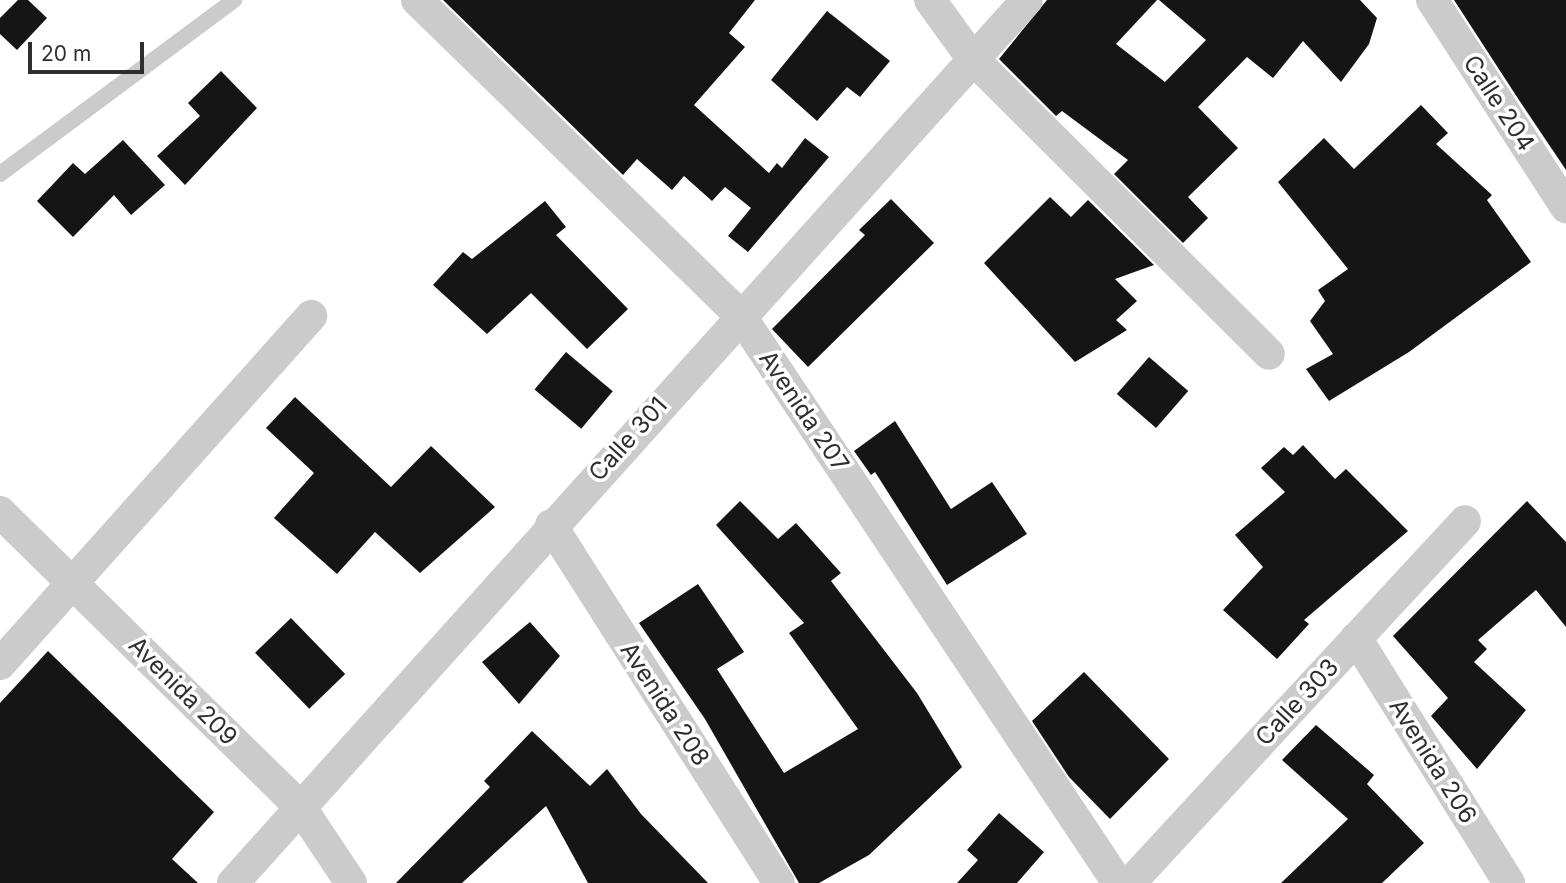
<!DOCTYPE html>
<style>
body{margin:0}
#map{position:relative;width:1566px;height:883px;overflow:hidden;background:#fff;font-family:Inter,sans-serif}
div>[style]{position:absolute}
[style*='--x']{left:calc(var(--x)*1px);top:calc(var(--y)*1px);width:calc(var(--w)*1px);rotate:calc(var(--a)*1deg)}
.building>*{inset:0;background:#151515;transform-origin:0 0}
.service>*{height:16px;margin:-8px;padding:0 8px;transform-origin:8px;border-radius:8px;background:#cbcbcb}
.minor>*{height:32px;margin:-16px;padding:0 16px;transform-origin:16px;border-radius:16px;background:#cbcbcb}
span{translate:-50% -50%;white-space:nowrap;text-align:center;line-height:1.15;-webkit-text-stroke:7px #fff;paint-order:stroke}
.street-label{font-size:24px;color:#2e2e2e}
.scale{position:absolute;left:28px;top:42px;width:116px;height:32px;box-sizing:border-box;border:4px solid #2e2e2e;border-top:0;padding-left:9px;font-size:21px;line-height:24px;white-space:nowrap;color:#2e2e2e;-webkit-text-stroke:5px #fff;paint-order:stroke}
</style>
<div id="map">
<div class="building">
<div style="clip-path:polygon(18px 0,28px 0,47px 18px,17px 50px,0 34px,0 18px)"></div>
<div style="clip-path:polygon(443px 0,755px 0,729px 33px,745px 47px,694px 105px,769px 173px,777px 163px,782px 168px,805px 138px,829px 157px,748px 252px,728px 236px,751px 208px,725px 187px,712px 201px,684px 176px,672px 190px,637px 159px,623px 175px)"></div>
<div style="clip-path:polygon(1047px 0,1157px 0,1116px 44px,1165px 82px,1206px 40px,1159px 0,1360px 0,1377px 18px,1369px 44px,1341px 82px,1303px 41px,1273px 78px,1247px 57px,1198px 107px,1238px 148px,1188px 197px,1208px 218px,1183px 243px,1114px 174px,1128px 160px,1062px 111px,1056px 116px,999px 59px)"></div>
<div style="clip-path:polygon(1454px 0,1566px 0,1566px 170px,1517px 97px)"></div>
<div style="clip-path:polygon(827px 11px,890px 61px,860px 97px,847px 87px,817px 121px,771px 80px)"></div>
<div style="clip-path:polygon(221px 71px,257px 108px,185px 185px,157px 156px,200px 116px,188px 103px)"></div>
<div style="clip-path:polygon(1421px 105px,1448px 133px,1436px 144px,1492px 195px,1487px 200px,1531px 262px,1409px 352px,1329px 401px,1306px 369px,1333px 354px,1310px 321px,1325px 301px,1318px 290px,1348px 269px,1278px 182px,1324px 138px,1354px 169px)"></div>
<div style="clip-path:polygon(123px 140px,165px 185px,131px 215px,114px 195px,73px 237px,37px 201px,73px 163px,85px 174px)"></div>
<div style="clip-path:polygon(1050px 197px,1071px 217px,1088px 200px,1154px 265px,1115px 279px,1137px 301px,1116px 320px,1127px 330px,1075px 362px,984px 263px)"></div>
<div style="clip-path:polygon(891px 199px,934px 243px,808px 367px,772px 329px,865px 235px,859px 230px)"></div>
<div style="clip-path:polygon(545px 201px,566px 227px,556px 235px,628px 309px,587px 349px,531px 293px,487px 334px,433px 285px,463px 252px,472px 259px)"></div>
<div style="left:566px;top:352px;width:61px;height:49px;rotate:40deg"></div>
<div style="left:1149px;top:357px;width:52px;height:49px;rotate:41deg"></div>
<div style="clip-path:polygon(295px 397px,391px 487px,431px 446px,495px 507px,420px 573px,375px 532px,337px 574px,274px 518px,314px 473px,266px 428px)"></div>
<div style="clip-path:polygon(895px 421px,951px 509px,992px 482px,1027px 534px,947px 585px,875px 472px,871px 475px,854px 451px)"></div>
<div style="clip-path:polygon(1303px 445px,1335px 479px,1346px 469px,1408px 531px,1304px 620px,1309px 624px,1277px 659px,1223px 610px,1263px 567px,1235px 535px,1285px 492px,1261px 468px,1284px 447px,1293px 455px)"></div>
<div style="clip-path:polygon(740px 501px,778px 539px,796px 523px,841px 573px,831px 581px,917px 693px,962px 767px,869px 855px,819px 883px,799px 883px,705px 719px,639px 623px,698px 584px,744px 652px,717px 669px,784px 773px,858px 729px,789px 633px,804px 623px,716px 525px)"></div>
<div style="clip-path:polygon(1527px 501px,1566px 542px,1566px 627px,1536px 590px,1478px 640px,1487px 649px,1474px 662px,1526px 710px,1477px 769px,1431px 716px,1448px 698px,1393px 636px)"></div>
<div style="left:291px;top:618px;width:78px;height:50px;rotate:46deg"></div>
<div style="clip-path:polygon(530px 622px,560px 656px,519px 704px,482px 662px)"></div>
<div style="clip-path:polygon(48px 651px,214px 812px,172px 859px,198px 883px,0 883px,0 703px)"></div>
<div style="clip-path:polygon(1084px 672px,1169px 759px,1110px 819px,1069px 777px,1032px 721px)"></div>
<div style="clip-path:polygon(1316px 725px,1374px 775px,1367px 784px,1424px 843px,1382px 883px,1281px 883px,1348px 819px,1282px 760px)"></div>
<div style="clip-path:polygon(532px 731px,590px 786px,607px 769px,641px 814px,708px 883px,588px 883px,546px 806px,462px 883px,396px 883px,490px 787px,484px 781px)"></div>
<div style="clip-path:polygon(999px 813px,1044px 852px,1017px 883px,957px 883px,978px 860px,967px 850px)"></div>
</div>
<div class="service">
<div style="--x:0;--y:174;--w:292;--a:-36.6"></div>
</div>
<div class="minor">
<div style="--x:417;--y:0;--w:451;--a:44.3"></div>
<div style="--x:740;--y:315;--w:682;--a:56.36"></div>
<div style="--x:930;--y:0;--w:72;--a:54.1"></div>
<div style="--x:972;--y:58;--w:419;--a:44.9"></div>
<div style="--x:1432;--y:0;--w:247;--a:57.1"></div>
<div style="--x:0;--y:512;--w:422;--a:44.5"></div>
<div style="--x:301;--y:808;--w:90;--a:56.3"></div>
<div style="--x:551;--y:525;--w:424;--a:57.5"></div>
<div style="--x:1356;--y:638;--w:289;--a:58"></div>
<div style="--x:0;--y:664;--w:467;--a:-48.2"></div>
<div style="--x:233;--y:883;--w:1187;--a:-48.04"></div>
<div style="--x:1130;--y:883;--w:493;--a:-47.2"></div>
</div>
<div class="street-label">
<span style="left:1499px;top:103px;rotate:57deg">Calle 204</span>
<span style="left:804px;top:411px;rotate:56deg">Avenida 207</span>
<span style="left:628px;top:439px;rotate:-48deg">Calle 301</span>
<span style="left:183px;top:691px;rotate:45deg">Avenida 209</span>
<span style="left:1297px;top:702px;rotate:-47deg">Calle 303</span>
<span style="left:665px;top:704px;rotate:57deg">Avenida 208</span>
<span style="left:1433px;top:761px;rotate:58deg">Avenida 206</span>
</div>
<div class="scale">20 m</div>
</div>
